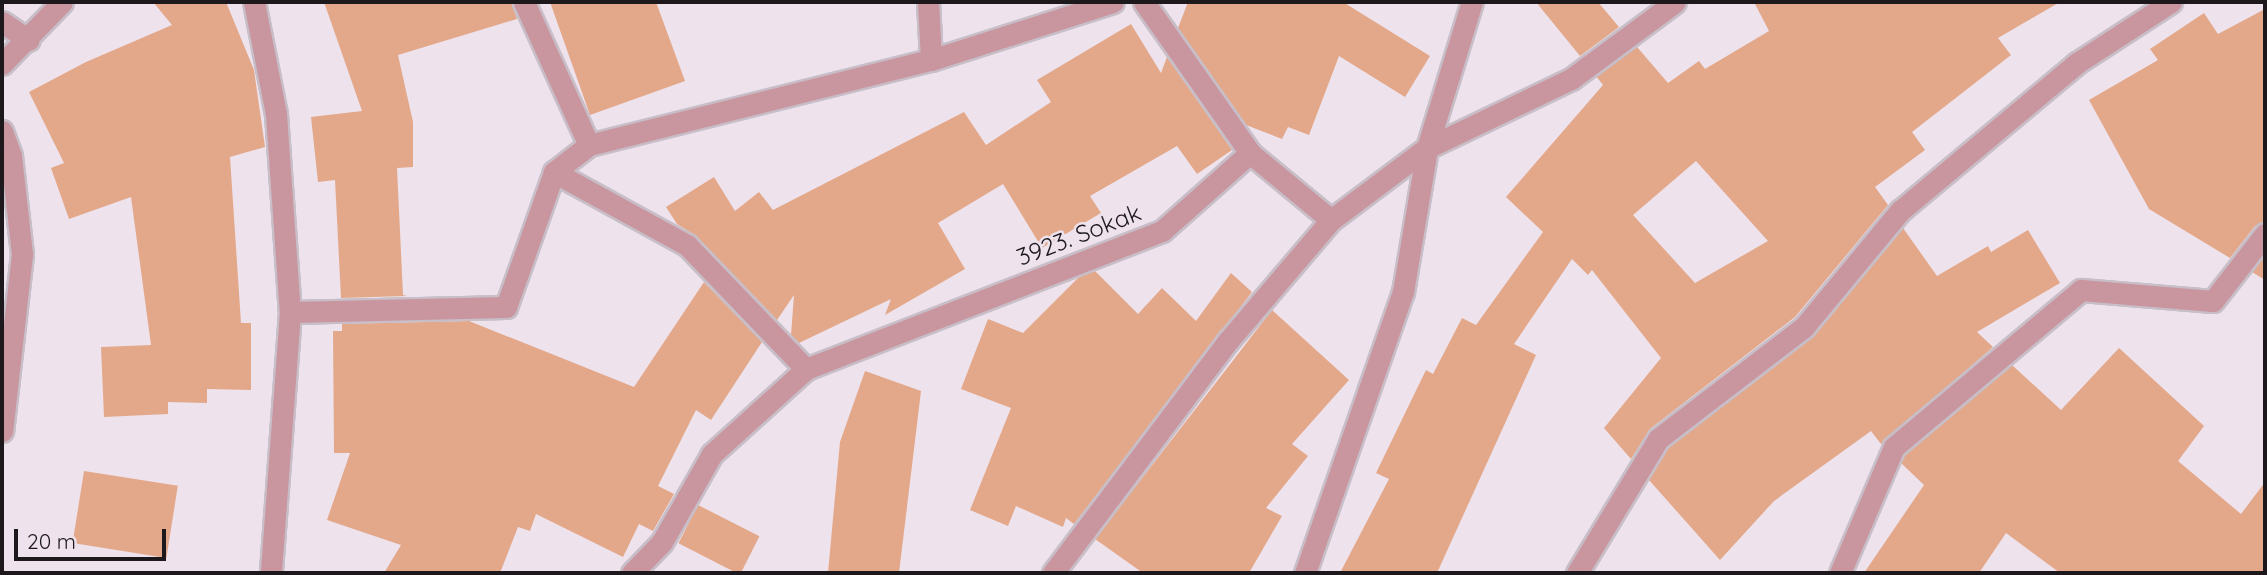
<!DOCTYPE html>
<style>
body{margin:0}
#map{position:relative;width:2267px;height:575px;overflow:hidden;background:#eee2ed;font-family:Quicksand,sans-serif}
div>[style]{position:absolute}
[style*='--x']{left:calc(var(--x)*1px);top:calc(var(--y)*1px);width:calc(var(--w)*1px);rotate:calc(var(--a)*1deg)}
.building>*{inset:0;background:#e3a889;transform-origin:0 0}
.roads{filter:drop-shadow(2px 0 #c8bec7) drop-shadow(-2px 0 #c8bec7) drop-shadow(0 2px #c8bec7) drop-shadow(0 -2px #c8bec7)}
.minor>*{height:21px;margin:-10.5px;padding:0 10.5px;transform-origin:10.5px;border-radius:10.5px;background:#c9959f}
span{translate:-50% -50%;white-space:nowrap;text-align:center;line-height:1.15;-webkit-text-stroke:5px #eee2ed;paint-order:stroke}
.street-label{font-size:24px;color:#1c181c}
.frame{position:absolute;inset:0;border:4px solid #1c181c;pointer-events:none}
.scale{position:absolute;left:14px;top:529px;width:152px;height:32px;box-sizing:border-box;border:4px solid #1c181c;border-top:0;padding-left:9px;font-size:21px;line-height:24px;white-space:nowrap;color:#1c181c;-webkit-text-stroke:5px #eee2ed;paint-order:stroke}
</style>
<div id="map">
<div class="building">
<div style="clip-path:polygon(153px 2px,226px 2px,254px 70px,265px 147px,230px 157px,241px 323px,251px 323px,251px 390px,207px 389px,207px 403px,168px 402px,168px 414px,104px 417px,101px 347px,151px 345px,131px 197px,69px 219px,51px 168px,64px 163px,29px 92px,86px 62px,172px 25px)"></div>
<div style="clip-path:polygon(324px 2px,511px 2px,517px 19px,398px 55px,413px 122px,413px 167px,397px 168px,403px 295px,407px 296px,341px 298px,335px 180px,318px 182px,311px 117px,362px 111px)"></div>
<div style="clip-path:polygon(550px 2px,656px 2px,685px 81px,590px 115px)"></div>
<div style="clip-path:polygon(1188px 2px,1343px 2px,1430px 56px,1405px 97px,1339px 56px,1309px 135px,1288px 127px,1282px 139px,1246px 125px,1178px 28px)"></div>
<div style="clip-path:polygon(1536px 2px,1598px 2px,1619px 27px,1580px 56px)"></div>
<div style="clip-path:polygon(evenodd,1754px 2px,2060px 2px,1998px 38px,2011px 55px,1912px 132px,1925px 150px,1875px 187px,1888px 205px,1795px 317px,1650px 429px,1631px 459px,1604px 428px,1661px 358px,1592px 270px,1588px 275px,1572px 259px,1514px 344px,1536px 355px,1437px 573px,1340px 573px,1389px 479px,1376px 473px,1426px 370px,1433px 374px,1462px 318px,1476px 325px,1543px 232px,1506px 197px,1603px 85px,1596px 76px,1637px 47px,1668px 83px,1699px 61px,1705px 69px,1769px 31px,1754px 2px,1696px 161px,1768px 241px,1695px 283px,1633px 215px,1696px 161px)"></div>
<div style="clip-path:polygon(2265px 9px,2265px 221px,2255px 226px,2230px 258px,2149px 209px,2089px 100px,2158px 60px,2150px 49px,2204px 13px,2218px 34px)"></div>
<div style="clip-path:polygon(1131px 24px,1161px 73px,1167px 57px,1232px 150px,1197px 174px,1177px 146px,1090px 196px,1101px 213px,1042px 248px,1003px 184px,938px 223px,965px 269px,885px 315px,891px 299px,799px 343px,791px 335px,794px 295px,777px 320px,696px 236px,677px 224px,666px 207px,714px 177px,735px 211px,759px 192px,773px 210px,964px 112px,986px 145px,1051px 102px,1037px 80px)"></div>
<div style="clip-path:polygon(1903px 228px,1937px 276px,1988px 246px,1991px 252px,2028px 230px,2060px 283px,1977px 332px,1993px 347px,1881px 444px,1871px 431px,1774px 501px,1720px 560px,1649px 480px,1668px 448px,1814px 336px)"></div>
<div style="clip-path:polygon(2265px 255px,2265px 280px,2252px 272px)"></div>
<div style="clip-path:polygon(1095px 271px,1138px 314px,1162px 288px,1196px 321px,1231px 273px,1252px 292px,1074px 524px,1066px 518px,1063px 527px,1016px 506px,1008px 526px,970px 510px,1011px 408px,961px 389px,988px 319px,1023px 333px,1079px 277px)"></div>
<div style="clip-path:polygon(704px 282px,762px 342px,711px 420px,696px 410px,658px 486px,674px 494px,653px 531px,639px 524px,623px 557px,536px 514px,530px 531px,518px 527px,500px 573px,384px 573px,401px 545px,327px 520px,350px 453px,334px 453px,333px 331px,342px 331px,342px 324px,469px 321px,634px 387px)"></div>
<div style="clip-path:polygon(1272px 310px,1349px 380px,1292px 444px,1308px 456px,1266px 508px,1282px 516px,1249px 573px,1143px 573px,1095px 539px)"></div>
<div style="clip-path:polygon(2119px 348px,2204px 426px,2178px 461px,2241px 514px,2265px 482px,2265px 573px,2060px 573px,2006px 533px,1979px 573px,1864px 573px,1924px 485px,1901px 463px,1905px 455px,2012px 365px,2061px 410px)"></div>
<div style="clip-path:polygon(865px 371px,921px 391px,899px 573px,828px 573px,840px 442px)"></div>
<div style="left:84px;top:471px;width:95px;height:73px;rotate:9deg"></div>
<div style="left:698px;top:505px;width:69px;height:43px;rotate:27deg"></div>
</div>
<div class="roads">
<div class="minor">
<div style="--x:254;--y:2;--w:114;--a:78.9"></div>
<div style="--x:276;--y:114;--w:198;--a:86"></div>
<div style="--x:290;--y:312;--w:262;--a:94.2"></div>
<div style="--x:524;--y:2;--w:157;--a:65.6"></div>
<div style="--x:589;--y:145;--w:352;--a:-14"></div>
<div style="--x:931;--y:60;--w:191;--a:-17.7"></div>
<div style="--x:928;--y:2;--w:58;--a:87"></div>
<div style="--x:1144;--y:2;--w:184;--a:54.9"></div>
<div style="--x:2;--y:22;--w:32;--a:34"></div>
<div style="--x:2;--y:64;--w:86;--a:-45.9"></div>
<div style="--x:2;--y:131;--w:27;--a:70"></div>
<div style="--x:11;--y:156;--w:99;--a:83.6"></div>
<div style="--x:22;--y:254;--w:178;--a:96.4"></div>
<div style="--x:554;--y:172;--w:152;--a:28.8"></div>
<div style="--x:687;--y:245;--w:172;--a:46.2"></div>
<div style="--x:290;--y:312;--w:216;--a:-1.3"></div>
<div style="--x:506;--y:307;--w:143;--a:-70.4"></div>
<div style="--x:554;--y:172;--w:44;--a:-37.6"></div>
<div style="--x:632;--y:573;--w:43;--a:-45.9"></div>
<div style="--x:662;--y:542;--w:101;--a:-60.4"></div>
<div style="--x:712;--y:454;--w:127;--a:-42.1"></div>
<div style="--x:806;--y:369;--w:382;--a:-21.2"></div>
<div style="--x:1162;--y:231;--w:118;--a:-41.6"></div>
<div style="--x:1250;--y:153;--w:105;--a:39.6"></div>
<div style="--x:1331;--y:220;--w:120;--a:-36.9"></div>
<div style="--x:1427;--y:148;--w:153;--a:-72.9"></div>
<div style="--x:1053;--y:573;--w:291;--a:-53"></div>
<div style="--x:1228;--y:341;--w:159;--a:-49.6"></div>
<div style="--x:1305;--y:573;--w:298;--a:-70.8"></div>
<div style="--x:1403;--y:292;--w:146;--a:-80.5"></div>
<div style="--x:1427;--y:148;--w:160;--a:-25.6"></div>
<div style="--x:1571;--y:79;--w:129;--a:-36.5"></div>
<div style="--x:1577;--y:573;--w:157;--a:-58.8"></div>
<div style="--x:1658;--y:439;--w:184;--a:-37.5"></div>
<div style="--x:1804;--y:327;--w:151;--a:-50.4"></div>
<div style="--x:1900;--y:211;--w:231;--a:-39.9"></div>
<div style="--x:2077;--y:63;--w:112;--a:-33"></div>
<div style="--x:1840;--y:573;--w:137;--a:-66.8"></div>
<div style="--x:1894;--y:447;--w:244;--a:-40"></div>
<div style="--x:2081;--y:290;--w:132;--a:4.8"></div>
<div style="--x:2213;--y:301;--w:85;--a:-52.2"></div>
</div>
</div>
<div class="street-label">
<span style="left:1079px;top:235px;rotate:-21deg">3923. Sokak</span>
</div>
<div class="frame"></div>
<div class="scale">20 m</div>
</div>
